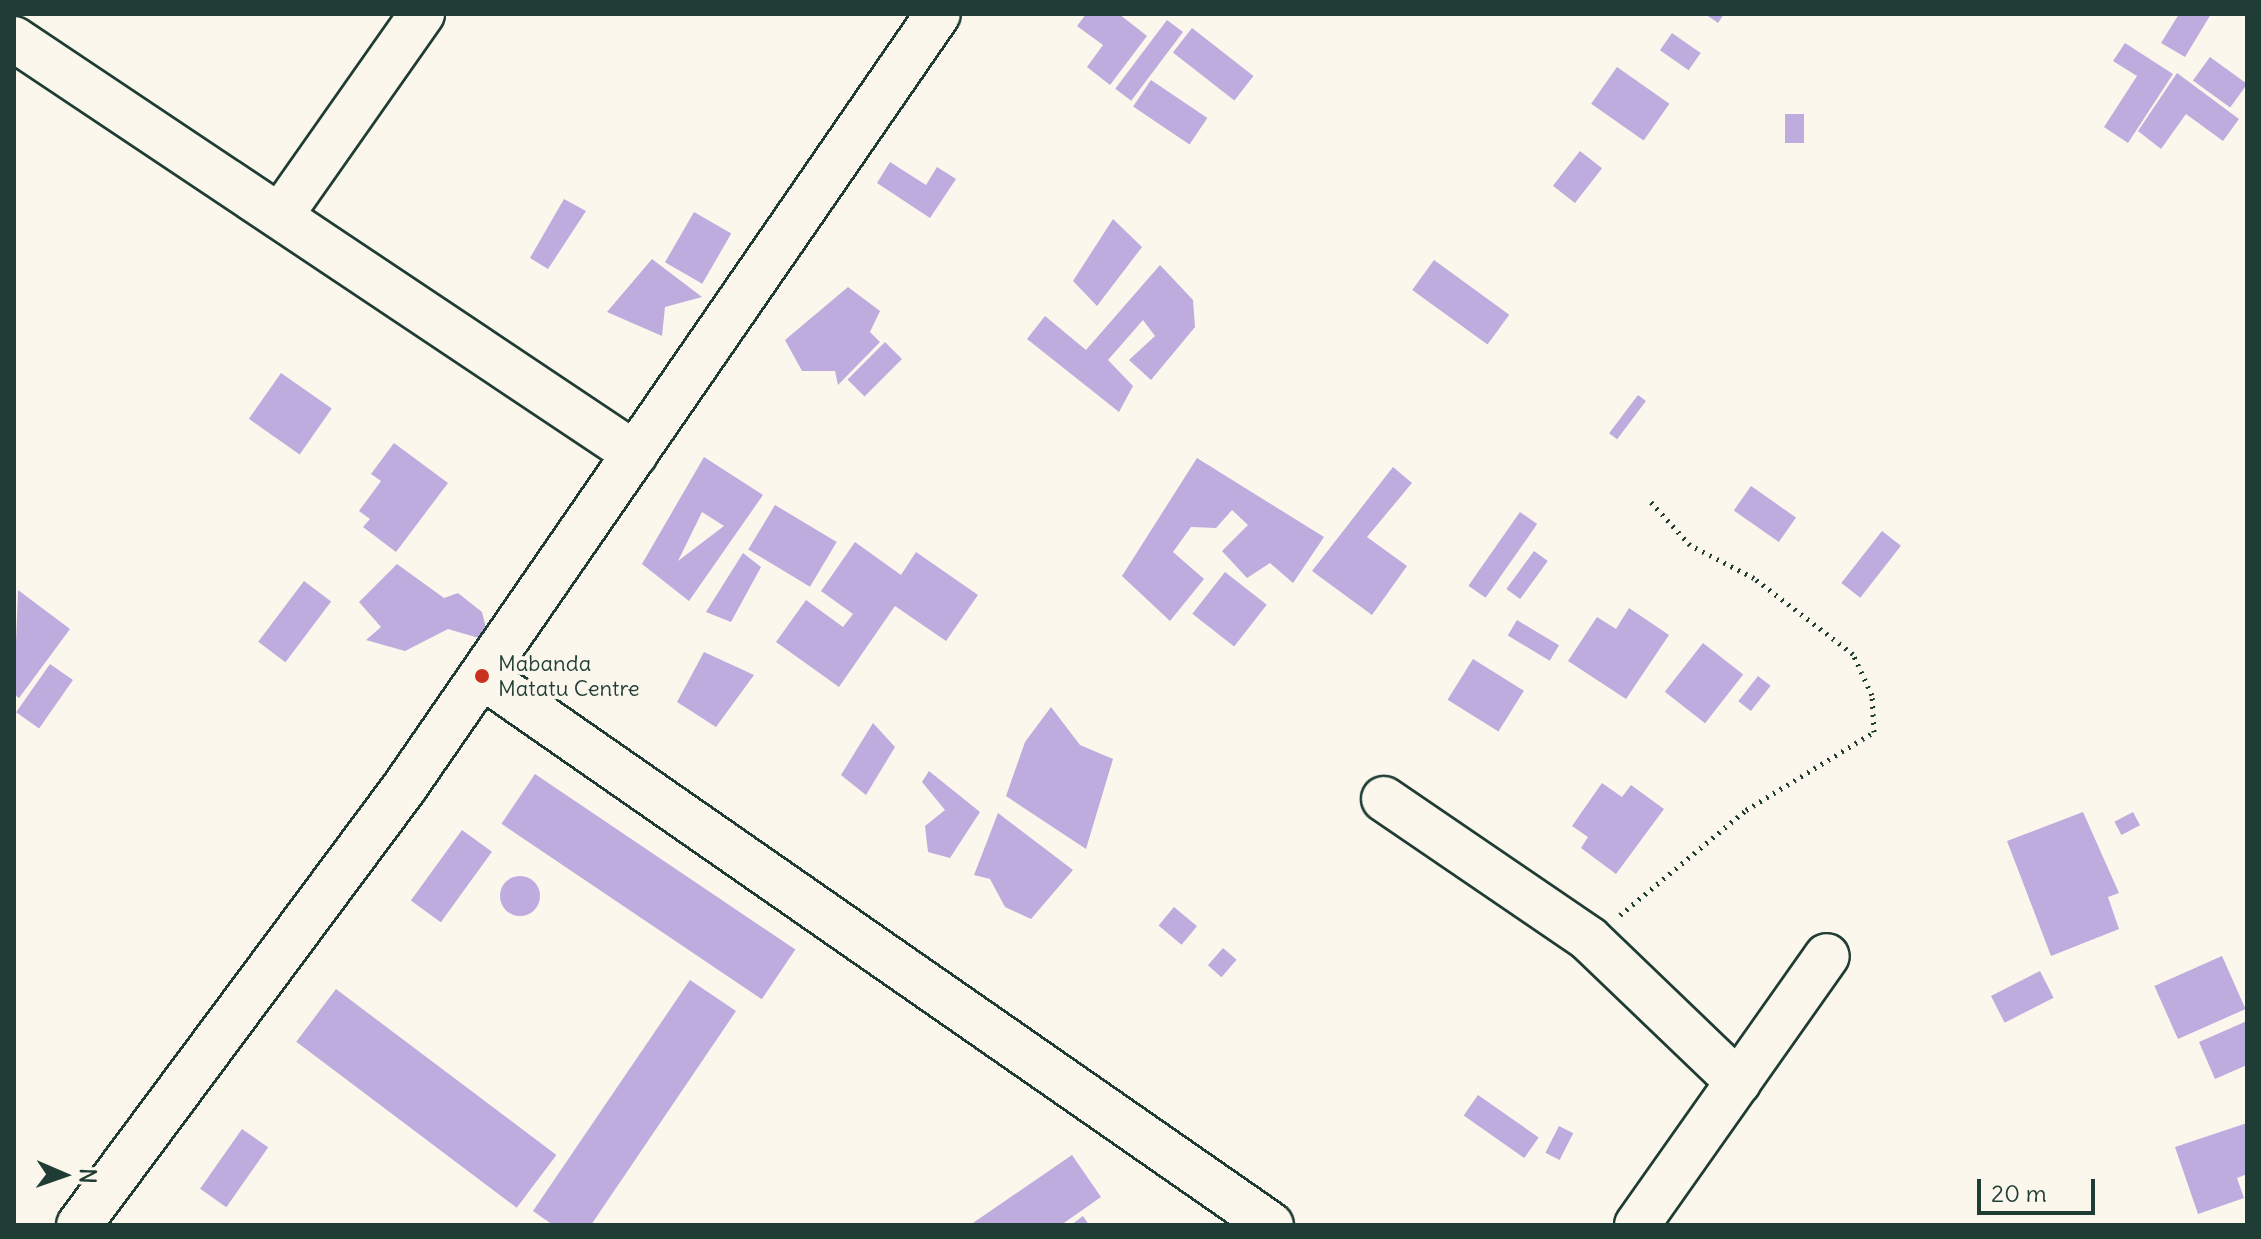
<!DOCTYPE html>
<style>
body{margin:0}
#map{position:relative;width:2261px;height:1239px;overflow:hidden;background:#fbf7ec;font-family:Delius,sans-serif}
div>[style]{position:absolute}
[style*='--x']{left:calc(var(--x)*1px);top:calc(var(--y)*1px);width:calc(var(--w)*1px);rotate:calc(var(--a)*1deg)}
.building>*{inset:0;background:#bdacdd;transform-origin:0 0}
.round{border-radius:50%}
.path>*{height:5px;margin-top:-2.5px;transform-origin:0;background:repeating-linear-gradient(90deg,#1f3d34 0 2px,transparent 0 8px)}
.roads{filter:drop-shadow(2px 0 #1f3d34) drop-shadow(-2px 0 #1f3d34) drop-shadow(0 2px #1f3d34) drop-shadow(0 -2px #1f3d34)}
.minor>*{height:44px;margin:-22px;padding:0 22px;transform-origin:22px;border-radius:22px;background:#fbf7ec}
.dots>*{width:22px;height:22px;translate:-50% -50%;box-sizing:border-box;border:4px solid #fbf7ec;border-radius:50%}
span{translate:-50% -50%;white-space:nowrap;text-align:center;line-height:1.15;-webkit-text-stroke:8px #fbf7ec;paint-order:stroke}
.poi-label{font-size:22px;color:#1f3d34}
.left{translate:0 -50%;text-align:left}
.frame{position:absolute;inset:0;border:16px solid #1f3d34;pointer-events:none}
.north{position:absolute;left:24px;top:1135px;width:80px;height:80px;-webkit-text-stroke:6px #fbf7ec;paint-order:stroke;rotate:92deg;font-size:22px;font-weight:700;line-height:32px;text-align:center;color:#1f3d34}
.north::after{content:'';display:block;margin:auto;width:28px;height:36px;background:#1f3d34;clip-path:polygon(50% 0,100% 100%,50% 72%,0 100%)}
.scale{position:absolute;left:1977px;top:1179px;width:118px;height:36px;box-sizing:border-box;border:4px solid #1f3d34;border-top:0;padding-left:10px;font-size:24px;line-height:28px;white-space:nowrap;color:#1f3d34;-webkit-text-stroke:6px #fbf7ec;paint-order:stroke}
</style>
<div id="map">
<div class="building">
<div style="clip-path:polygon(1086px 14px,1119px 14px,1147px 36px,1110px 85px,1087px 67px,1103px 45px,1077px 26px)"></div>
<div style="clip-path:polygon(1705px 14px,1724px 14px,1718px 23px)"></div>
<div style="clip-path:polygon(2179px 14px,2211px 14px,2185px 57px,2161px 43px)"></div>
<div style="left:1167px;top:20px;width:20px;height:86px;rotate:37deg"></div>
<div style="left:1192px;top:28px;width:78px;height:31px;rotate:38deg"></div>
<div style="left:1672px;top:33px;width:35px;height:21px;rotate:35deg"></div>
<div style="clip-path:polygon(2125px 43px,2173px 74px,2128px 143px,2104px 127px,2137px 76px,2113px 61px)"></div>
<div style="left:2210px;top:57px;width:46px;height:29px;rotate:36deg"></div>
<div style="left:1617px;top:67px;width:64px;height:45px;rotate:35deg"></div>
<div style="clip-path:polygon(2177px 73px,2239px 119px,2223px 141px,2186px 114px,2161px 149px,2138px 131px)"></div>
<div style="left:1151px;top:80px;width:68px;height:32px;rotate:34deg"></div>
<div style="left:1785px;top:114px;width:19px;height:29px"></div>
<div style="left:1580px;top:151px;width:28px;height:44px;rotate:38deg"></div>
<div style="clip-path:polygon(890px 162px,926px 185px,937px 167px,956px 179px,930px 218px,877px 183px)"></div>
<div style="clip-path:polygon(564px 199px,586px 211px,548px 269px,530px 258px)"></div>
<div style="left:694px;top:212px;width:43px;height:58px;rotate:30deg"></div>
<div style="clip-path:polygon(1113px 219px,1142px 247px,1097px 306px,1073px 281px)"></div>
<div style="clip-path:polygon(652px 259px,702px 297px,665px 307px,662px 336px,607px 312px)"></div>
<div style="left:1434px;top:260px;width:93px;height:37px;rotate:36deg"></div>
<div style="clip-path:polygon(1160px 265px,1193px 300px,1195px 327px,1151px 380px,1129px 360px,1155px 336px,1143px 320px,1108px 360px,1133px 386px,1119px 412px,1027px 339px,1045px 316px,1086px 350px)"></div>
<div style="clip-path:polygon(848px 287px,880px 311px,870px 332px,880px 342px,838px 385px,835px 371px,802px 371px,785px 340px)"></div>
<div style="left:885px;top:342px;width:24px;height:53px;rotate:45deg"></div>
<div style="left:281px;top:373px;width:62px;height:56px;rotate:35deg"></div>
<div style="left:1638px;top:395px;width:10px;height:48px;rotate:37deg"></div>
<div style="clip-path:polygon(394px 443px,448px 483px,396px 552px,363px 527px,370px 519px,359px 511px,381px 481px,371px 474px)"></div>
<div style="clip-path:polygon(evenodd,704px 457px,763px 495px,689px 601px,642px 564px,704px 457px,702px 512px,724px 526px,678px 561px,702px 512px)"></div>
<div style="clip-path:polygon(1197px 458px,1324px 537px,1293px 583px,1270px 563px,1247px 578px,1222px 551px,1248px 525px,1232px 510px,1216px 528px,1191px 527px,1173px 552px,1204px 579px,1170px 621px,1122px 576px)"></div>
<div style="clip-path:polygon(1393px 467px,1412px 483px,1367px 537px,1407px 566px,1372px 615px,1312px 571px)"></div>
<div style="left:1751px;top:486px;width:55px;height:30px;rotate:35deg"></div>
<div style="left:775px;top:505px;width:72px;height:52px;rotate:31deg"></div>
<div style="left:1520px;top:512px;width:21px;height:90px;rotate:35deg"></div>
<div style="left:1882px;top:531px;width:24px;height:66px;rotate:38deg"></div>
<div style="clip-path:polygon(855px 542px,901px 575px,916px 552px,978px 595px,946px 641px,895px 606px,839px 687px,776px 642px,806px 600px,843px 627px,853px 614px,821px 591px)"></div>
<div style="left:1534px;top:551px;width:17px;height:47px;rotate:36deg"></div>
<div style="clip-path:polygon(743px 553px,761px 567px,731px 622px,706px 612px)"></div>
<div style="clip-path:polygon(397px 564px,444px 598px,458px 593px,482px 612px,489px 641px,448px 629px,405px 651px,366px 640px,381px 627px,359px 602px)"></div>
<div style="left:1225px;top:572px;width:53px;height:53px;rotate:38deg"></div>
<div style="left:304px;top:581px;width:34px;height:76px;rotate:37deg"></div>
<div style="clip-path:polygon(18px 590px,70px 629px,19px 698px,14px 694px)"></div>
<div style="clip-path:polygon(1629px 608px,1669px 635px,1626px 699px,1568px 661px,1597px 617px,1616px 629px)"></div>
<div style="left:1517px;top:620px;width:49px;height:18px;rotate:31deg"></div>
<div style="left:1703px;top:643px;width:51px;height:62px;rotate:38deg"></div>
<div style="clip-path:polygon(704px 652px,754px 675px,716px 727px,677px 702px)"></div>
<div style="left:1473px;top:659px;width:60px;height:48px;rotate:32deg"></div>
<div style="left:50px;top:664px;width:28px;height:59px;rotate:35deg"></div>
<div style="left:1758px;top:676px;width:16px;height:32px;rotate:38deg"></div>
<div style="clip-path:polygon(1051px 707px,1080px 745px,1113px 759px,1086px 849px,1006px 796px,1025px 742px)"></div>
<div style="clip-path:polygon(873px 723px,895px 747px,866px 795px,841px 775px)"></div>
<div style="clip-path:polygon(929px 771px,980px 812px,950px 858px,928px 852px,925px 826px,945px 810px,922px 782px)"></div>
<div style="left:535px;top:774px;width:314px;height:60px;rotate:34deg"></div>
<div style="clip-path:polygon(1602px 783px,1622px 797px,1631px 785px,1664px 809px,1616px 874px,1581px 848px,1588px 837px,1572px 826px)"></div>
<div style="clip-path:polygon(2083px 812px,2119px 893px,2108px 897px,2119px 929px,2051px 956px,2007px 841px)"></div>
<div style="left:2133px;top:812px;width:15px;height:21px;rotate:62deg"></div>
<div style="clip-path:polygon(998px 813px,1073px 870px,1031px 919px,1005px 907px,990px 879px,974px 875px)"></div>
<div style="left:462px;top:830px;width:37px;height:87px;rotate:36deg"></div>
<div class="round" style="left:500px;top:876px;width:40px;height:40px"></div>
<div style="left:1174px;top:907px;width:30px;height:24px;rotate:40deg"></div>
<div style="left:1223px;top:948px;width:18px;height:23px;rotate:41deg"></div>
<div style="left:2222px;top:956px;width:58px;height:74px;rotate:66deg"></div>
<div style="left:2040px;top:971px;width:30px;height:55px;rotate:63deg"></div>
<div style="clip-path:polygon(690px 980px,736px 1011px,591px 1225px,553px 1225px,533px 1211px)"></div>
<div style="left:336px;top:989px;width:276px;height:66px;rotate:37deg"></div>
<div style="clip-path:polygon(2247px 1021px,2247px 1065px,2215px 1079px,2199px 1042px)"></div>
<div style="left:1478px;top:1095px;width:74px;height:25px;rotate:35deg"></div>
<div style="clip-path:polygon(2247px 1123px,2247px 1174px,2237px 1178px,2244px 1198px,2198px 1214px,2175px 1147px)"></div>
<div style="left:1559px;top:1126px;width:16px;height:30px;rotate:27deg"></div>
<div style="left:242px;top:1129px;width:32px;height:73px;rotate:35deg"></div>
<div style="clip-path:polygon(1072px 1155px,1101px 1197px,1061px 1225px,970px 1225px)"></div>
<div style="clip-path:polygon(1083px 1216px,1089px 1225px,1071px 1225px)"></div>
</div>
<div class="path">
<div style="--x:1620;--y:915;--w:164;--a:-39.8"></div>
<div style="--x:1746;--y:810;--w:150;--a:-31.4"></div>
<div style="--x:1874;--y:732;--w:37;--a:-93"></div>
<div style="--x:1872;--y:695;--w:45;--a:-114.9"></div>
<div style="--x:1853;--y:654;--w:125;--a:-142.5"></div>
<div style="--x:1754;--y:578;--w:72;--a:-152.7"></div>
<div style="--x:1690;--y:545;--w:58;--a:-132.2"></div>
</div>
<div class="roads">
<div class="minor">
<div style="--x:14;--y:39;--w:747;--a:33.75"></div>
<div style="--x:280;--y:216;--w:247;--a:-54.9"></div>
<div style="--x:482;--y:676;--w:961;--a:34.83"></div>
<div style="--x:1384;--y:799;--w:248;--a:34.3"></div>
<div style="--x:1589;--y:939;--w:207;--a:43.8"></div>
<div style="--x:79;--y:1225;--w:545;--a:-53.36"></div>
<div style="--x:404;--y:788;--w:940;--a:-55.4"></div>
<div style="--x:1637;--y:1225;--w:329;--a:-54.8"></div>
</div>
</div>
<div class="dots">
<div style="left:482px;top:676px;background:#c8321e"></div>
</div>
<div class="poi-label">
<span class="left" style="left:498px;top:676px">Mabanda<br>Matatu Centre</span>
</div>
<div class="frame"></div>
<div class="north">N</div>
<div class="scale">20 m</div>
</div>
